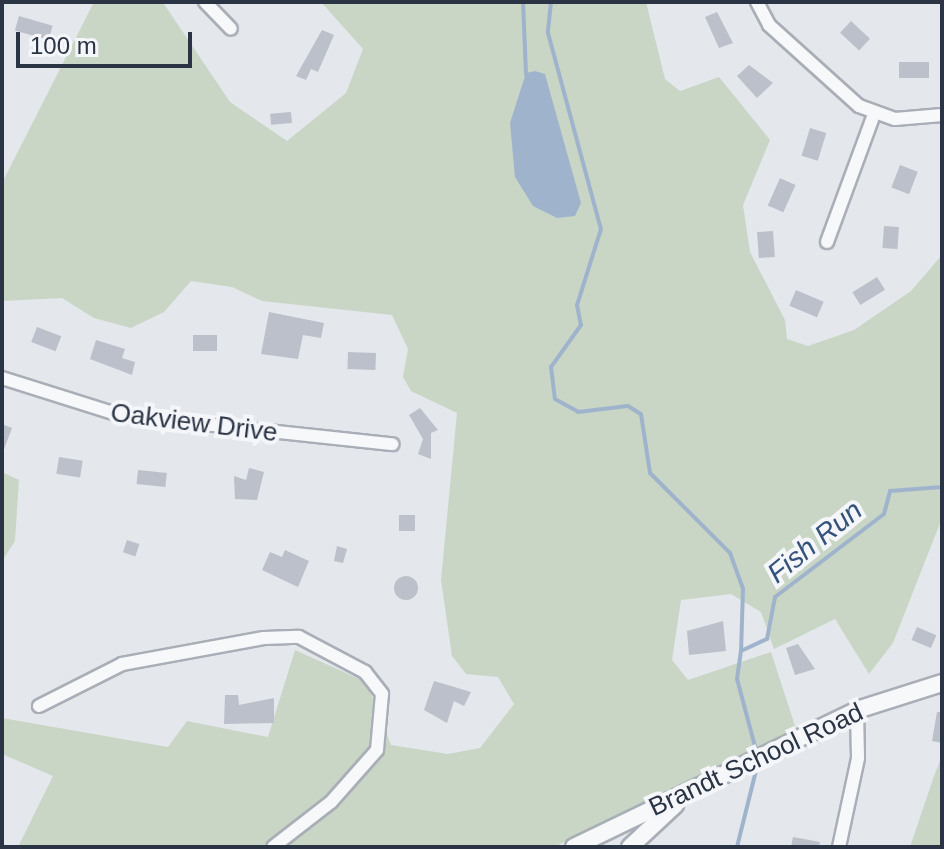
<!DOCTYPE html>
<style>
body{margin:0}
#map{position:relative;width:944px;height:849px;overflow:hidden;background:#e4e7ec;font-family:Arial,sans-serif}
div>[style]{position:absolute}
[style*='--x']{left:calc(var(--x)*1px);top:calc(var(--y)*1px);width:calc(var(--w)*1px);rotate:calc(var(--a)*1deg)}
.green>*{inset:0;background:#c9d6c5}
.water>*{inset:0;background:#9fb4cc}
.stream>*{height:4px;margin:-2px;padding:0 2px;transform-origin:2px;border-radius:2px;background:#9fb4cc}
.building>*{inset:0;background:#bbc0ca;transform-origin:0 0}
.round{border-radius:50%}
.roads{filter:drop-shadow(2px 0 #a9aeb7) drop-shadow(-2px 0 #a9aeb7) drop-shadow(0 2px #a9aeb7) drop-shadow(0 -2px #a9aeb7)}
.minor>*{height:12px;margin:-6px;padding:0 6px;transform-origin:6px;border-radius:6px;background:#f7f8fa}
.tertiary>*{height:16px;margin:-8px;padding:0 8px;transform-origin:8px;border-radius:8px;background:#f7f8fa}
span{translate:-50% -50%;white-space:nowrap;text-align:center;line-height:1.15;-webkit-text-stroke:8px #f4f6f9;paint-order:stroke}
.street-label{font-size:26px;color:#2b3445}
.water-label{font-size:28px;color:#34527a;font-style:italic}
.frame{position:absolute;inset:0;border:4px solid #2b3445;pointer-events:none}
.scale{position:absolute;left:16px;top:32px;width:176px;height:36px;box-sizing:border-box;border:4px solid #2b3445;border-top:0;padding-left:10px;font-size:24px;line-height:28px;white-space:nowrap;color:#2b3445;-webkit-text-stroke:6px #f4f6f9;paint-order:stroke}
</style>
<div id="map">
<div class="green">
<div style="clip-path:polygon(94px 2px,164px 4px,230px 102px,287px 141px,346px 93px,363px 49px,321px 2px,646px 2px,665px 79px,680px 91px,719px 77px,770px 140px,743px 205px,750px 252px,785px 320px,787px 339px,808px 346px,854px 330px,911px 291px,942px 255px,942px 518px,893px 643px,869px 674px,835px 619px,774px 649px,761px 612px,731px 594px,681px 600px,672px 660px,688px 680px,771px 652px,796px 729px,554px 847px,18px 847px,53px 776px,2px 754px,2px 718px,168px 747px,187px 721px,268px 737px,295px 650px,366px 682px,391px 745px,448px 754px,480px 748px,514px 704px,498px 677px,466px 674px,452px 656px,441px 580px,457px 413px,411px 391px,403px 377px,408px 349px,392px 315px,262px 301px,232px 287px,191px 281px,164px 312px,131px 328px,94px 318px,62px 298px,2px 301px,2px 183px)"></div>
<div style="clip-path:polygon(2px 472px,19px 480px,15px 541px,2px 561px)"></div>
<div style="clip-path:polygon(942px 756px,942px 847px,910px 847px,934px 776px)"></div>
</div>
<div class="water">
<div style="clip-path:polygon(535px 71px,545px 74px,581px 203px,575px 216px,557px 218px,533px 206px,515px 177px,510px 123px,526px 73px)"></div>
</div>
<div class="stream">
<div style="--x:523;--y:2;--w:73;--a:87.6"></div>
<div style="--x:551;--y:2;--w:31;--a:96"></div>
<div style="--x:548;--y:33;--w:203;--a:74.9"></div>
<div style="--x:601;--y:229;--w:80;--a:107.5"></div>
<div style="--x:577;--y:305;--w:20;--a:79"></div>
<div style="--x:581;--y:325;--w:52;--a:125.5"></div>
<div style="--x:551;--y:367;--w:32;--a:83"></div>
<div style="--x:555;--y:399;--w:26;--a:29"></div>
<div style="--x:578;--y:412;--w:50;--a:-6.8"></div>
<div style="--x:628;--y:406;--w:15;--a:32"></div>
<div style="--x:641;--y:414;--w:60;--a:81.3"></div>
<div style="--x:650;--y:473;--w:113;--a:45"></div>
<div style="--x:730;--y:553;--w:38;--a:70"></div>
<div style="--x:743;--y:589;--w:62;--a:91.8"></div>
<div style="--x:757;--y:754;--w:78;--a:-104.9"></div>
<div style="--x:737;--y:679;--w:28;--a:-82"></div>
<div style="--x:741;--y:651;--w:29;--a:-25"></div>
<div style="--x:767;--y:639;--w:43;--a:-79.2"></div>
<div style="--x:775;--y:597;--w:137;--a:-37.3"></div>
<div style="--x:884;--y:514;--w:24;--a:-75"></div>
<div style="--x:890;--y:491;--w:52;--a:-4.4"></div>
<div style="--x:737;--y:847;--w:87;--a:-76"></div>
</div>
<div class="building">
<div style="clip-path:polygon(717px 12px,733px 43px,719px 48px,705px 17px)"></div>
<div style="left:19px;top:16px;width:35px;height:15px;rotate:16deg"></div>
<div style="left:851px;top:21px;width:26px;height:16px;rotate:43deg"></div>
<div style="clip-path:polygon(322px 30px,334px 35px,318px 72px,311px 69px,306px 80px,296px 76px)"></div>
<div style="left:899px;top:62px;width:30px;height:16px"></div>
<div style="clip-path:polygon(749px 65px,773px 83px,757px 98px,737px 76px)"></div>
<div style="left:291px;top:112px;width:11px;height:21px;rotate:85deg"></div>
<div style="left:810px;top:128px;width:17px;height:29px;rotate:17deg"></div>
<div style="left:900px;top:165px;width:19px;height:24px;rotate:21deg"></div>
<div style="left:780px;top:178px;width:17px;height:30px;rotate:24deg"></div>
<div style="left:884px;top:226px;width:15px;height:22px;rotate:4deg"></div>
<div style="left:773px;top:231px;width:26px;height:16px;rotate:86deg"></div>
<div style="left:877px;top:277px;width:15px;height:29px;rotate:58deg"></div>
<div style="left:796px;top:290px;width:30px;height:17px;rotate:23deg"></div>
<div style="clip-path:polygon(269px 312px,324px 323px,321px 338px,303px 335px,298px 359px,261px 354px)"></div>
<div style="left:37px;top:327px;width:26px;height:16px;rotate:21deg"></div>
<div style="left:193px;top:335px;width:24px;height:16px"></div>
<div style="clip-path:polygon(96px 340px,125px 349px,122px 358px,135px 362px,132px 375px,90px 359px)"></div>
<div style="left:348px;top:352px;width:28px;height:17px;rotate:2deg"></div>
<div style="clip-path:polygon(420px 408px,438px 430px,431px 433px,431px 459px,418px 454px,423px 439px,409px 415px)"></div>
<div style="clip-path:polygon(2px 424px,12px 428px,3px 452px,2px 452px)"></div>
<div style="left:59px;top:457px;width:24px;height:17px;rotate:9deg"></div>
<div style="clip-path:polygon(249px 468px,264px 472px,257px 500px,235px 499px,234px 476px,246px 480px)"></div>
<div style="left:138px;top:470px;width:29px;height:14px;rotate:6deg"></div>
<div style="left:399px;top:515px;width:16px;height:16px"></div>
<div style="left:127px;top:540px;width:13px;height:13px;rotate:18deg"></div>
<div style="clip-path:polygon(337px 546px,347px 549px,343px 563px,334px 561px)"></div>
<div style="clip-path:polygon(285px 550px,309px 561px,298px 587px,262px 570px,270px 552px,282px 557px)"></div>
<div class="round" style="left:394px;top:576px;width:24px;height:24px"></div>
<div style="clip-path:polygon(723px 621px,726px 651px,689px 655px,687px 631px)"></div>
<div style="left:917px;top:627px;width:21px;height:14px;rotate:23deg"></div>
<div style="clip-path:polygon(798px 644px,815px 669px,795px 675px,786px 648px)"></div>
<div style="clip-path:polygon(434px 681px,471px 692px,464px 706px,454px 701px,447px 723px,424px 710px)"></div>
<div style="clip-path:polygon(225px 695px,238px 695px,239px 705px,274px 698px,274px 723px,224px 724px)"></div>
<div style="clip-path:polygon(937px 712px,942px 712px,942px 743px,932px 741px)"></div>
<div style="clip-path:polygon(793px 837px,820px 842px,819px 847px,791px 847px)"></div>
</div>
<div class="roads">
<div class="minor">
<div style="--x:205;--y:2;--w:37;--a:46"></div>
<div style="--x:757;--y:2;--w:26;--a:62"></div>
<div style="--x:769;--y:25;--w:121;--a:42"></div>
<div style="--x:859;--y:106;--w:38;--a:20"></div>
<div style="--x:895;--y:119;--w:47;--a:-4.9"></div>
<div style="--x:827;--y:242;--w:136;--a:-69.8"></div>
<div style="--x:2;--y:378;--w:123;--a:17.5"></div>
<div style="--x:119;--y:415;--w:275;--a:6.1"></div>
<div style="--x:39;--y:706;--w:93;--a:-26.8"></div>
<div style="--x:122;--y:664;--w:144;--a:-10.4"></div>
<div style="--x:264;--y:638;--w:35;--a:-2"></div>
<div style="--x:299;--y:637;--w:75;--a:27.9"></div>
<div style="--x:365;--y:672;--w:28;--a:52"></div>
<div style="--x:382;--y:694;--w:56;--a:95.1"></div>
<div style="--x:377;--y:750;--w:69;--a:131.5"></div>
<div style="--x:331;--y:802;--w:73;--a:142.2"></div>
<div style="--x:839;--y:847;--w:91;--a:-77.9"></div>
<div style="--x:858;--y:758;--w:48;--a:-91.2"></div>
</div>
<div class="tertiary">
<div style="--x:574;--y:847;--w:314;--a:-25.8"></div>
<div style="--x:857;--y:710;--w:89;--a:-17.6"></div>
<div style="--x:630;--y:847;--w:62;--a:-43"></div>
</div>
</div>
<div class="street-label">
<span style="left:194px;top:423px;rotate:7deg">Oakview Drive</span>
<span style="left:756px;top:760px;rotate:-25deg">Brandt School Road</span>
</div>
<div class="water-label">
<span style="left:815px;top:542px;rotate:-39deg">Fish Run</span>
</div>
<div class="frame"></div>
<div class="scale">100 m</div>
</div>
